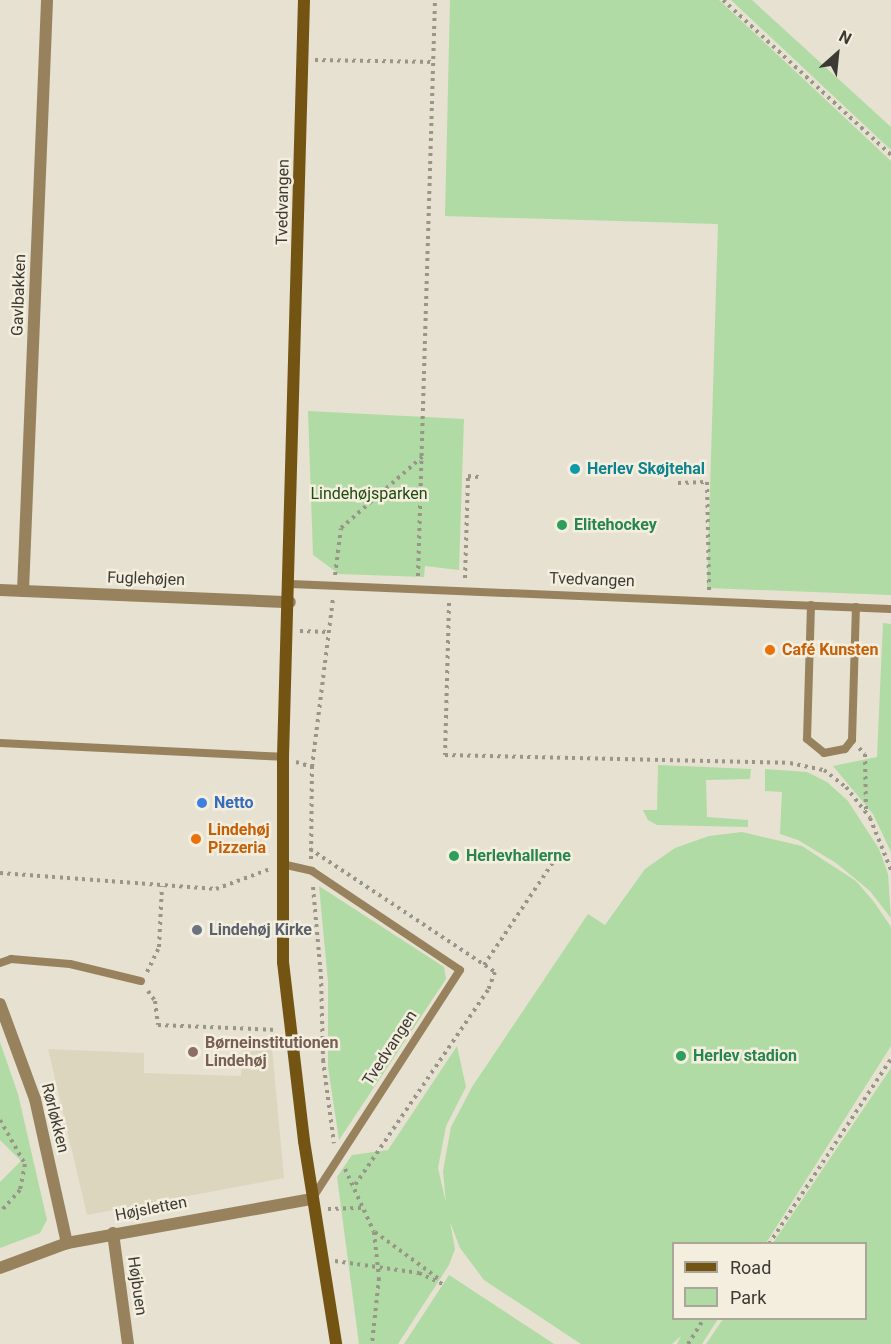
<!DOCTYPE html>
<meta charset="utf-8">
<style>
body{margin:0}
#map{position:relative;width:891px;height:1344px;overflow:hidden;background:#e6e1d1;font-family:Roboto,sans-serif}
div>[style]{position:absolute}
[style*='--x']{left:calc(var(--x)*1px);top:calc(var(--y)*1px);width:calc(var(--w)*1px);rotate:calc(var(--a)*1deg)}
.built>*{inset:0;background:#ddd6bf}
.green>*{inset:0;background:#b1dba4}
.path>*{height:4px;margin-top:-2px;transform-origin:0;background:repeating-linear-gradient(90deg,#989589 0 3px,transparent 0 7.5px)}
.lane>*{height:8px;margin:-4px;padding:0 4px;transform-origin:4px;border-radius:4px;background:#98825d}
.street>*{height:12px;margin:-6px;padding:0 6px;transform-origin:6px;border-radius:6px;background:#98825d}
.secondary>*{height:12px;margin:-6px;padding:0 6px;transform-origin:6px;border-radius:6px;background:#745413}
.dots>*{width:16px;height:16px;translate:-50% -50%;box-sizing:border-box;border:3px solid #f3eede;border-radius:50%}
span{translate:-50% -50%;white-space:nowrap;text-align:center;line-height:1.15;-webkit-text-stroke:5px #f3eede;paint-order:stroke}
.street-label{font-size:16px;color:#3c3a34}
.culture-label{font-size:16px;color:#0d838f;font-weight:700}
.left{translate:0 -50%;text-align:left}
.park-label{font-size:16px;color:#214a12}
.leisure-label{font-size:16px;color:#27864d;font-weight:700}
.food-label{font-size:16px;color:#c56008;font-weight:700}
.shop-label{font-size:16px;color:#366cbe;font-weight:700}
.worship-label{font-size:16px;color:#5b616d;font-weight:700}
.education-label{font-size:16px;color:#785e54;font-weight:700}
.legend{position:absolute;left:672px;top:1242px;width:195px;height:78px;box-sizing:border-box;background:#f3eede;border:2px solid #aaa69a;margin:0;padding:8px 10px;list-style:none;font-size:18px;color:#3c3a34}
.legend li{display:flex;align-items:center;gap:12px;height:30px}
.legend b{width:30px;border:2px solid #aaa69a}
.north{position:absolute;left:807px;top:24px;width:60px;height:60px;-webkit-text-stroke:4px #f3eede;paint-order:stroke;rotate:27deg;font-size:16px;font-weight:700;line-height:24px;text-align:center;color:#3c3a34}
.north::after{content:'';display:block;margin:auto;width:21px;height:27px;background:#3c3a34;clip-path:polygon(50% 0,100% 100%,50% 72%,0 100%)}
</style>
<div id="map">
<div class="built">
<div style="clip-path:polygon(271px 1037px,284px 1178px,87px 1215px,48px 1049px,144px 1053px,144px 1073px,241px 1076px,243px 1039px)"></div>
</div>
<div class="green">
<div style="clip-path:polygon(450px 0,719px 0,891px 161px,891px 595px,707px 588px,718px 224px,445px 216px)"></div>
<div style="clip-path:polygon(731px 0,752px 0,891px 127px,891px 150px)"></div>
<div style="clip-path:polygon(308px 411px,464px 419px,459px 570px,425px 566px,424px 577px,339px 574px,313px 555px)"></div>
<div style="clip-path:polygon(883px 623px,891px 624px,891px 852px,873px 814px,833px 766px,877px 757px)"></div>
<div style="clip-path:polygon(658px 765px,751px 769px,750px 779px,706px 780px,707px 817px,748px 820px,748px 827px,657px 825px,648px 820px,643px 810px,657px 810px)"></div>
<div style="clip-path:polygon(765px 769px,807px 772px,827px 782px,848px 801px,879px 849px,888px 874px,891px 918px,870px 891px,836px 863px,798px 840px,780px 834px,782px 792px,765px 791px)"></div>
<div style="clip-path:polygon(742px 832px,802px 846px,856px 881px,874px 902px,891px 927px,891px 1046px,766px 1243px,674px 1244px,674px 1318px,718px 1319px,702px 1344px,677px 1344px,681px 1336px,672px 1344px,581px 1344px,484px 1280px,460px 1248px,450px 1222px,455px 1249px,449px 1265px,398px 1344px,359px 1344px,337px 1177px,352px 1155px,388px 1150px,457px 1046px,466px 1087px,446px 1126px,438px 1168px,446px 1203px,443px 1171px,451px 1127px,472px 1087px,588px 914px,605px 925px,645px 869px,675px 848px,709px 836px)"></div>
<div style="clip-path:polygon(319px 886px,444px 967px,446px 979px,339px 1140px,328px 1067px,328px 982px)"></div>
<div style="clip-path:polygon(0 1042px,18px 1094px,47px 1220px,40px 1233px,0 1248px,0 1182px,21px 1161px,0 1140px)"></div>
<div style="clip-path:polygon(891px 1068px,891px 1344px,706px 1344px,723px 1319px,866px 1318px,866px 1244px,773px 1243px)"></div>
<div style="clip-path:polygon(449px 1275px,554px 1344px,404px 1344px)"></div>
</div>
<div class="path">
<div style="--x:723;--y:0;--w:229;--a:42.7"></div>
<div style="--x:315;--y:60;--w:120;--a:1"></div>
<div style="--x:678;--y:483;--w:29;--a:-2"></div>
<div style="--x:707;--y:482;--w:109;--a:88.9"></div>
<div style="--x:335;--y:575;--w:47;--a:-82.7"></div>
<div style="--x:341;--y:528;--w:108;--a:-41.2"></div>
<div style="--x:418;--y:576;--w:576;--a:-88.31"></div>
<div style="--x:465;--y:578;--w:102;--a:-88.3"></div>
<div style="--x:468;--y:476;--w:11;--a:5"></div>
<div style="--x:449;--y:603;--w:152;--a:91.5"></div>
<div style="--x:445;--y:755;--w:345;--a:1.3"></div>
<div style="--x:790;--y:763;--w:35;--a:12"></div>
<div style="--x:824;--y:770;--w:28;--a:38"></div>
<div style="--x:846;--y:787;--w:39;--a:52"></div>
<div style="--x:870;--y:818;--w:56;--a:68"></div>
<div style="--x:300;--y:631;--w:30;--a:2"></div>
<div style="--x:859;--y:748;--w:8;--a:45"></div>
<div style="--x:865;--y:754;--w:59;--a:89"></div>
<div style="--x:296;--y:762;--w:17;--a:17"></div>
<div style="--x:310;--y:849;--w:222;--a:33.6"></div>
<div style="--x:495;--y:972;--w:19;--a:111"></div>
<div style="--x:488;--y:990;--w:240;--a:124.3"></div>
<div style="--x:311;--y:859;--w:92;--a:-89.4"></div>
<div style="--x:312;--y:767;--w:170;--a:-82.9"></div>
<div style="--x:0;--y:873;--w:217;--a:4.2"></div>
<div style="--x:216;--y:889;--w:58;--a:-20.3"></div>
<div style="--x:313;--y:887;--w:89;--a:84.9"></div>
<div style="--x:321;--y:976;--w:84;--a:88.6"></div>
<div style="--x:323;--y:1060;--w:84;--a:82.5"></div>
<div style="--x:484;--y:965;--w:129;--a:-56.1"></div>
<div style="--x:147;--y:972;--w:28;--a:-64"></div>
<div style="--x:159;--y:947;--w:61;--a:-87.2"></div>
<div style="--x:148;--y:991;--w:12;--a:55"></div>
<div style="--x:155;--y:1001;--w:24;--a:83"></div>
<div style="--x:158;--y:1025;--w:119;--a:2.4"></div>
<div style="--x:0;--y:1120;--w:51;--a:60.4"></div>
<div style="--x:25;--y:1164;--w:26;--a:101"></div>
<div style="--x:20;--y:1190;--w:30;--a:132"></div>
<div style="--x:345;--y:1169;--w:69;--a:65.3"></div>
<div style="--x:374;--y:1232;--w:46;--a:83.8"></div>
<div style="--x:379;--y:1278;--w:66;--a:96.1"></div>
<div style="--x:328;--y:1209;--w:36;--a:-2"></div>
<div style="--x:375;--y:1232;--w:79;--a:36.3"></div>
<div style="--x:769;--y:1244;--w:222;--a:-56.6"></div>
<div style="--x:335;--y:1261;--w:85;--a:8.1"></div>
<div style="--x:419;--y:1273;--w:26;--a:25"></div>
<div style="--x:688;--y:1344;--w:31;--a:-58"></div>
</div>
<div class="lane">
<div style="--x:291;--y:584;--w:601;--a:2.39"></div>
<div style="--x:811;--y:605;--w:134;--a:91.7"></div>
<div style="--x:807;--y:739;--w:22;--a:39"></div>
<div style="--x:824;--y:753;--w:21;--a:-11"></div>
<div style="--x:845;--y:749;--w:11;--a:-52"></div>
<div style="--x:852;--y:740;--w:133;--a:-88.3"></div>
<div style="--x:0;--y:743;--w:283;--a:2.8"></div>
<div style="--x:282;--y:864;--w:31;--a:13"></div>
<div style="--x:312;--y:871;--w:178;--a:33.8"></div>
<div style="--x:460;--y:970;--w:273;--a:122.9"></div>
<div style="--x:0;--y:963;--w:12;--a:-20"></div>
<div style="--x:11;--y:959;--w:59;--a:4.8"></div>
<div style="--x:70;--y:964;--w:73;--a:13.5"></div>
</div>
<div class="street">
<div style="--x:0;--y:590;--w:290;--a:2.4"></div>
<div style="--x:23;--y:591;--w:591;--a:-87.67"></div>
<div style="--x:0;--y:1004;--w:101;--a:69.8"></div>
<div style="--x:35;--y:1099;--w:148;--a:77.5"></div>
<div style="--x:113;--y:1233;--w:112;--a:82.3"></div>
<div style="--x:0;--y:1268;--w:72;--a:-20.5"></div>
<div style="--x:67;--y:1243;--w:249;--a:-10.2"></div>
</div>
<div class="secondary">
<div style="--x:304;--y:0;--w:757;--a:91.59"></div>
<div style="--x:283;--y:757;--w:205;--a:90"></div>
<div style="--x:283;--y:962;--w:180;--a:83.3"></div>
<div style="--x:304;--y:1141;--w:206;--a:81"></div>
</div>
<div class="dots">
<div style="left:575px;top:469px;background:#0f9aa8"></div>
<div style="left:562px;top:525px;background:#2e9e5b"></div>
<div style="left:770px;top:650px;background:#e8710a"></div>
<div style="left:202px;top:803px;background:#3f7fe0"></div>
<div style="left:196px;top:839px;background:#e8710a"></div>
<div style="left:454px;top:856px;background:#2e9e5b"></div>
<div style="left:197px;top:930px;background:#6b7280"></div>
<div style="left:193px;top:1052px;background:#8d6e63"></div>
<div style="left:681px;top:1056px;background:#2e9e5b"></div>
</div>
<div class="street-label">
<span style="left:283px;top:202px;rotate:-89deg">Tvedvangen</span>
<span style="left:19px;top:295px;rotate:-88deg">Gavlbakken</span>
<span style="left:146px;top:579px;rotate:2deg">Fuglehøjen</span>
<span style="left:592px;top:580px;rotate:2deg">Tvedvangen</span>
<span style="left:390px;top:1048px;rotate:-57deg">Tvedvangen</span>
<span style="left:55px;top:1118px;rotate:76deg">Rørløkken</span>
<span style="left:151px;top:1209px;rotate:-11deg">Højsletten</span>
<span style="left:137px;top:1286px;rotate:82deg">Højbuen</span>
</div>
<div class="culture-label">
<span class="left" style="left:587px;top:469px">Herlev Skøjtehal</span>
</div>
<div class="park-label">
<span style="left:369px;top:494px">Lindehøjsparken</span>
</div>
<div class="leisure-label">
<span class="left" style="left:574px;top:525px">Elitehockey</span>
<span class="left" style="left:466px;top:856px">Herlevhallerne</span>
<span class="left" style="left:693px;top:1056px">Herlev stadion</span>
</div>
<div class="food-label">
<span class="left" style="left:782px;top:650px">Café Kunsten</span>
<span class="left" style="left:208px;top:839px">Lindehøj<br>Pizzeria</span>
</div>
<div class="shop-label">
<span class="left" style="left:214px;top:803px">Netto</span>
</div>
<div class="worship-label">
<span class="left" style="left:209px;top:930px">Lindehøj Kirke</span>
</div>
<div class="education-label">
<span class="left" style="left:205px;top:1052px">Børneinstitutionen<br>Lindehøj</span>
</div>
<ul class="legend">
<li><b style="height:8px;background:#745413"></b>Road</li>
<li><b style="height:16px;background:#b1dba4"></b>Park</li>
</ul>
<div class="north">N</div>
</div>
